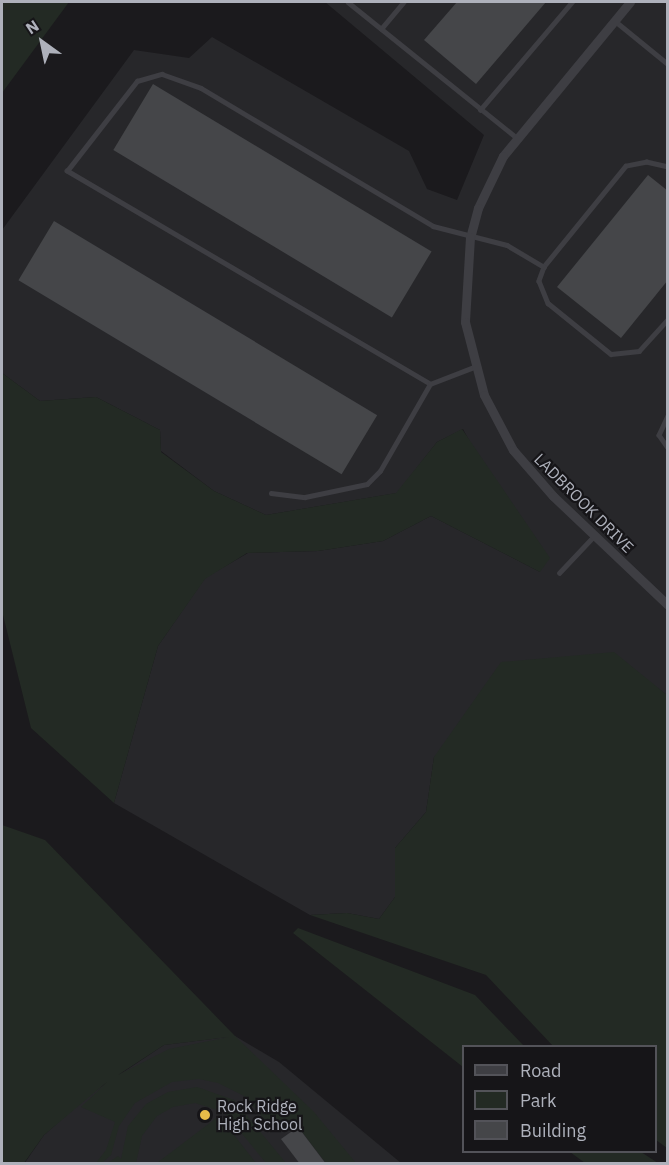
<!DOCTYPE html>
<style>
body{margin:0}
#map{position:relative;width:669px;height:1165px;overflow:hidden;background:#1b1a1d;font-family:"IBM Plex Sans",sans-serif}
div>[style]{position:absolute}
[style*='--x']{left:calc(var(--x)*1px);top:calc(var(--y)*1px);width:calc(var(--w)*1px);rotate:calc(var(--a)*1deg)}
.built>*{inset:0;background:#27272a}
.green>*{inset:0;background:#232a24}
.building>*{inset:0;background:#454649;transform-origin:0 0}
.lane>*{height:4.5px;margin:-2.25px;padding:0 2.25px;transform-origin:2.25px;border-radius:2.25px;background:#3e3e43}
.street>*{height:9px;margin:-4.5px;padding:0 4.5px;transform-origin:4.5px;border-radius:4.5px;background:#3e3e43}
.dots>*{width:16px;height:16px;translate:-50% -50%;box-sizing:border-box;border:3px solid #161518;border-radius:50%}
span{translate:-50% -50%;white-space:nowrap;text-align:center;line-height:1.15;-webkit-text-stroke:4.5px #161518;paint-order:stroke}
.street-label{font-size:16px;color:#aeb1bb}
.poi-label{font-size:16px;color:#aeb1bb}
.left{translate:0 -50%;text-align:left}
.frame{position:absolute;inset:0;border:3px solid #aeb1bb;pointer-events:none}
.legend{position:absolute;left:462px;top:1045px;width:195px;height:108px;box-sizing:border-box;background:#161518;border:2px solid #535359;margin:0;padding:8px 10px;list-style:none;font-size:18px;color:#aeb1bb}
.legend li{display:flex;align-items:center;gap:12px;height:30px}
.legend b{width:30px;border:2px solid #535359}
.north{position:absolute;left:12px;top:12px;width:60px;height:60px;-webkit-text-stroke:4px #161518;paint-order:stroke;rotate:327deg;font-size:16px;font-weight:700;line-height:24px;text-align:center;color:#aeb1bb}
.north::after{content:'';display:block;margin:auto;width:21px;height:27px;background:#aeb1bb;clip-path:polygon(50% 0,100% 100%,50% 72%,0 100%)}
</style>
<div id="map">
<div class="built">
<div style="clip-path:polygon(325px 2px,667px 2px,667px 695px,652px 684px,434px 757px,426px 812px,395px 848px,395px 897px,379px 919px,347px 913px,310px 915px,114px 803px,158px 646px,205px 578px,248px 553px,318px 551px,383px 541px,431px 516px,540px 572px,463px 429px,437px 442px,397px 493px,266px 515px,214px 491px,161px 451px,160px 430px,96px 397px,40px 401px,2px 373px,2px 230px,134px 50px,189px 58px,212px 37px,409px 151px,427px 189px,457px 200px,484px 135px)"></div>
<div style="clip-path:polygon(235px 1036px,279px 1062px,401px 1163px,24px 1164px,44px 1135px,89px 1095px,164px 1045px)"></div>
</div>
<div class="green">
<div style="clip-path:polygon(2px 2px,69px 2px,2px 93px)"></div>
<div style="clip-path:polygon(2px 373px,40px 401px,96px 397px,160px 430px,161px 452px,214px 491px,266px 515px,396px 493px,437px 442px,462px 429px,550px 558px,540px 572px,431px 516px,383px 541px,318px 551px,247px 553px,205px 579px,158px 646px,114px 803px,31px 728px,2px 611px)"></div>
<div style="clip-path:polygon(614px 652px,667px 695px,667px 1148px,656px 1140px,656px 1046px,553px 1046px,486px 975px,310px 915px,347px 913px,379px 919px,395px 897px,395px 848px,426px 812px,434px 757px,501px 662px)"></div>
<div style="clip-path:polygon(evenodd,2px 825px,45px 840px,235px 1036px,314px 1112px,356px 1163px,326px 1163px,296px 1124px,287px 1130px,282px 1125px,274px 1130px,244px 1096px,218px 1083px,199px 1079px,172px 1082px,135px 1103px,119px 1126px,111px 1155px,102px 1163px,96px 1163px,106px 1150px,115px 1122px,81px 1107px,107px 1082px,44px 1135px,24px 1163px,2px 1163px,2px 825px,229px 1037px,169px 1049px,118px 1075px,164px 1045px,229px 1037px)"></div>
<div style="clip-path:polygon(298px 928px,475px 995px,524px 1046px,464px 1046px,463px 1067px,293px 933px)"></div>
<div style="clip-path:polygon(197px 1087px,234px 1100px,286px 1163px,266px 1163px,224px 1112px,195px 1103px,173px 1107px,157px 1116px,142px 1136px,136px 1163px,108px 1163px,118px 1156px,121px 1159px,128px 1126px,146px 1104px,168px 1092px)"></div>
<div style="clip-path:polygon(219px 1116px,256px 1163px,157px 1163px)"></div>
<div style="clip-path:polygon(570px 1152px,641px 1152px,658px 1163px,585px 1163px)"></div>
</div>
<div class="building">
<div style="clip-path:polygon(457px 2px,546px 2px,476px 84px,424px 40px)"></div>
<div style="left:153px;top:84px;width:325px;height:77px;rotate:31deg"></div>
<div style="clip-path:polygon(648px 175px,668px 191px,668px 280px,621px 338px,557px 287px)"></div>
<div style="left:54px;top:221px;width:377px;height:69px;rotate:31deg"></div>
<div style="clip-path:polygon(298px 1127px,326px 1164px,300px 1164px,281px 1139px)"></div>
</div>
<div class="lane">
<div style="--x:348;--y:2;--w:216;--a:38.8"></div>
<div style="--x:614;--y:20;--w:70;--a:39.2"></div>
<div style="--x:381;--y:29;--w:35;--a:-50"></div>
<div style="--x:480;--y:110;--w:142;--a:-49.6"></div>
<div style="--x:668;--y:167;--w:22;--a:-167"></div>
<div style="--x:647;--y:162;--w:21;--a:169"></div>
<div style="--x:626;--y:166;--w:130;--a:129.1"></div>
<div style="--x:544;--y:267;--w:15;--a:110"></div>
<div style="--x:539;--y:281;--w:24;--a:68"></div>
<div style="--x:548;--y:303;--w:81;--a:39"></div>
<div style="--x:611;--y:354;--w:28;--a:-6"></div>
<div style="--x:639;--y:351;--w:43;--a:-47.8"></div>
<div style="--x:430;--y:384;--w:421;--a:-149.6"></div>
<div style="--x:67;--y:171;--w:114;--a:-52.1"></div>
<div style="--x:137;--y:81;--w:26;--a:-16"></div>
<div style="--x:162;--y:74;--w:41;--a:19.7"></div>
<div style="--x:201;--y:88;--w:270;--a:30.7"></div>
<div style="--x:433;--y:226;--w:76;--a:14.4"></div>
<div style="--x:507;--y:245;--w:43;--a:30.7"></div>
<div style="--x:668;--y:416;--w:21;--a:115"></div>
<div style="--x:659;--y:435;--w:16;--a:55"></div>
<div style="--x:271;--y:493;--w:34;--a:7"></div>
<div style="--x:305;--y:497;--w:63;--a:-11.8"></div>
<div style="--x:367;--y:484;--w:18;--a:-45"></div>
<div style="--x:380;--y:471;--w:100;--a:-60.1"></div>
<div style="--x:430;--y:384;--w:47;--a:-21.1"></div>
<div style="--x:559;--y:573;--w:51;--a:-46.6"></div>
</div>
<div class="street">
<div style="--x:630;--y:2;--w:200;--a:129.5"></div>
<div style="--x:503;--y:156;--w:58;--a:115.7"></div>
<div style="--x:478;--y:208;--w:30;--a:105"></div>
<div style="--x:470;--y:237;--w:85;--a:93.4"></div>
<div style="--x:465;--y:322;--w:75;--a:75.4"></div>
<div style="--x:484;--y:395;--w:62;--a:62.2"></div>
<div style="--x:513;--y:450;--w:61;--a:49"></div>
<div style="--x:553;--y:496;--w:158;--a:43.5"></div>
</div>
<div class="dots">
<div style="left:205px;top:1115px;background:#e6bc49"></div>
</div>
<div class="street-label">
<span style="left:584px;top:503px;rotate:45deg">LADBROOK DRIVE</span>
</div>
<div class="poi-label">
<span class="left" style="left:217px;top:1115px">Rock Ridge<br>High School</span>
</div>
<div class="frame"></div>
<ul class="legend">
<li><b style="height:8px;background:#3e3e43"></b>Road</li>
<li><b style="height:16px;background:#232a24"></b>Park</li>
<li><b style="height:16px;background:#454649"></b>Building</li>
</ul>
<div class="north">N</div>
</div>
